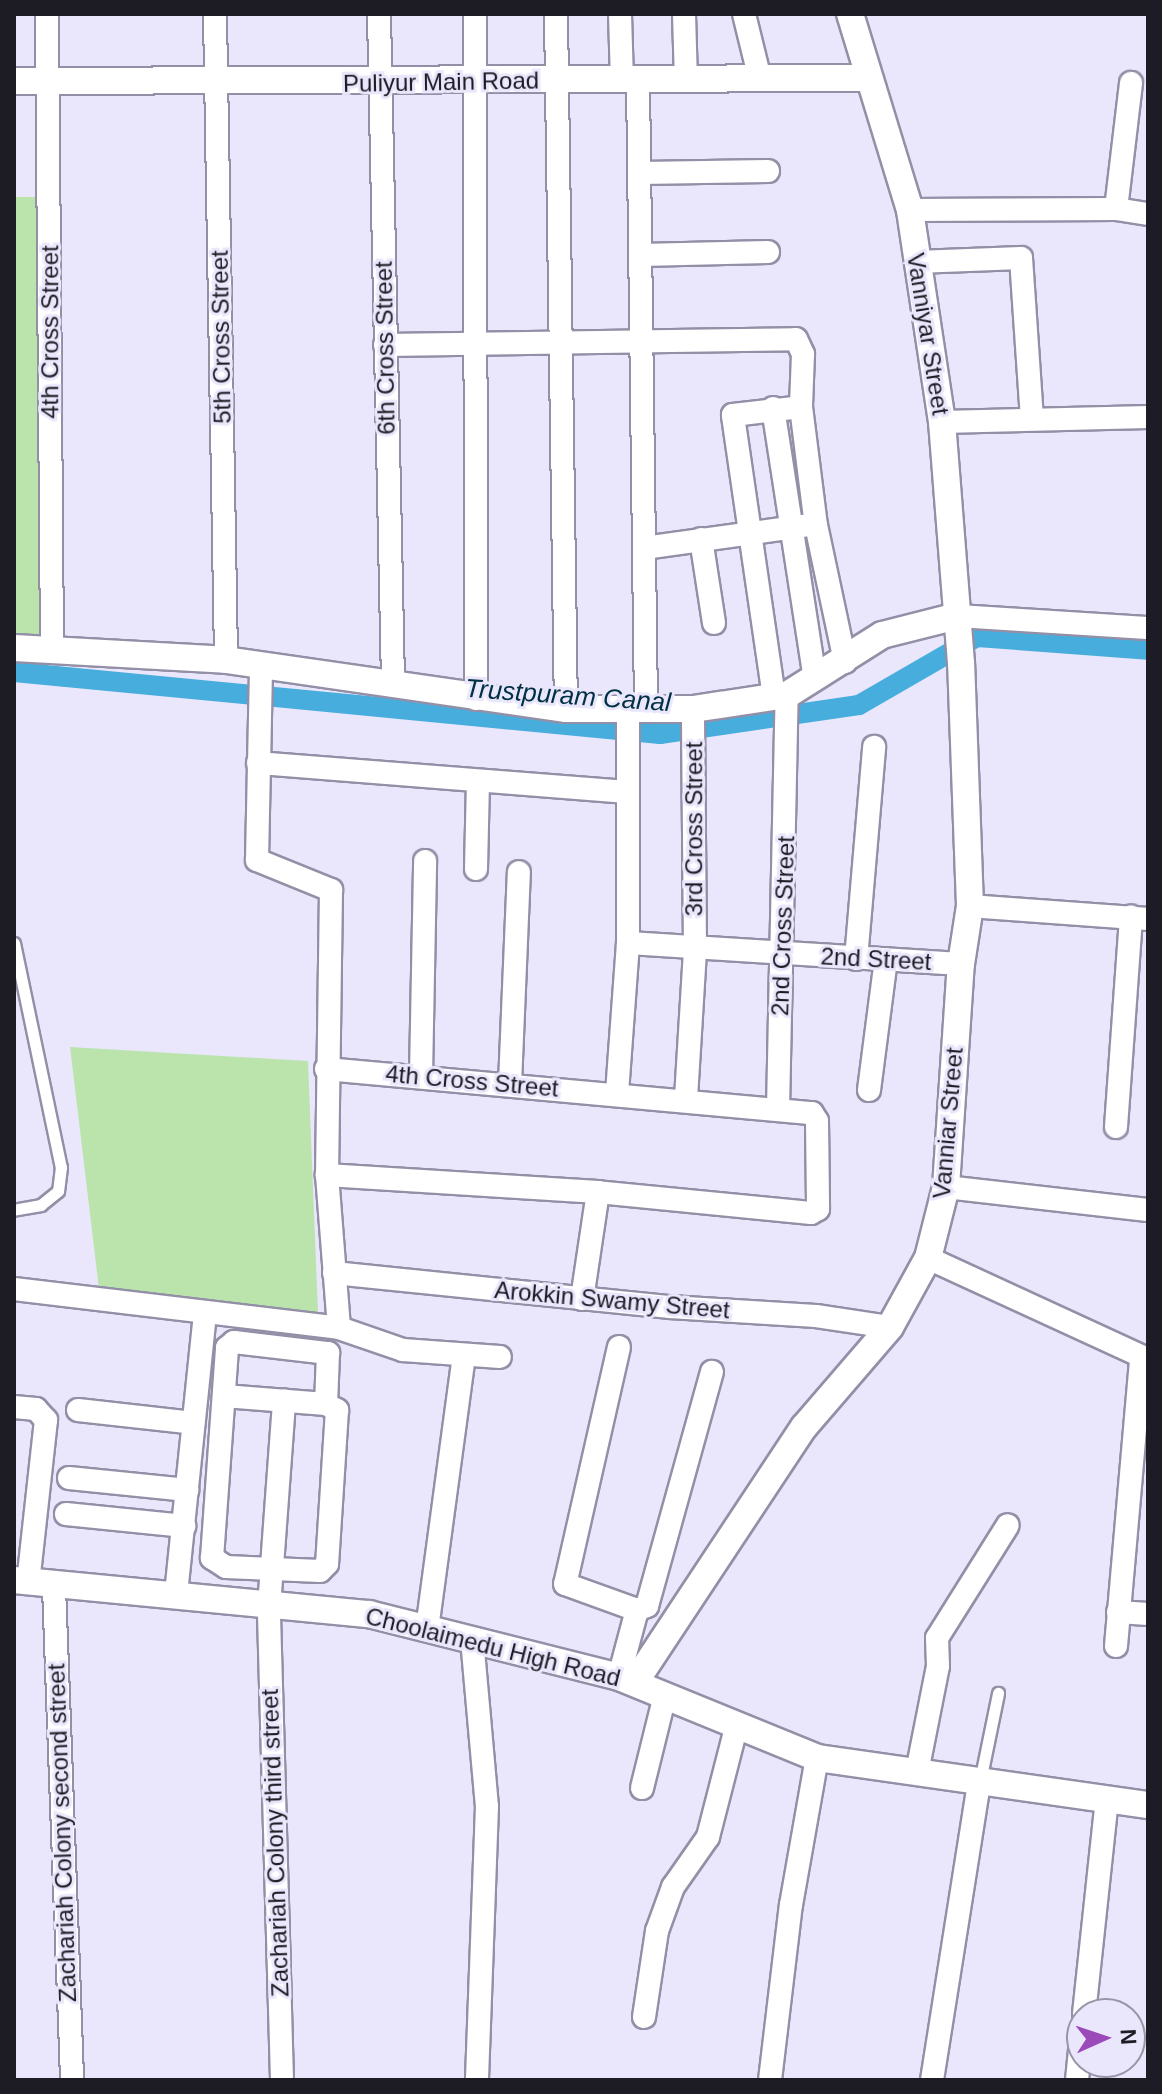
<!DOCTYPE html>
<style>
body{margin:0}
#map{position:relative;width:1162px;height:2094px;overflow:hidden;background:#eae7fc;font-family:Arial,sans-serif}
div>[style]{position:absolute}
[style*='--x']{left:calc(var(--x)*1px);top:calc(var(--y)*1px);width:calc(var(--w)*1px);rotate:calc(var(--a)*1deg)}
.green>*{inset:0;background:#bbe4ad}
.canal>*{height:20px;margin:-10px;padding:0 10px;transform-origin:10px;border-radius:10px;background:#47addd}
.roads{filter:drop-shadow(2px 0 #938fa7) drop-shadow(-2px 0 #938fa7) drop-shadow(0 2px #938fa7) drop-shadow(0 -2px #938fa7)}
.service>*{height:11px;margin:-5.5px;padding:0 5.5px;transform-origin:5.5px;border-radius:5.5px;background:#fff}
.minor>*{height:22px;margin:-11px;padding:0 11px;transform-origin:11px;border-radius:11px;background:#fff}
.tertiary>*{height:26px;margin:-13px;padding:0 13px;transform-origin:13px;border-radius:13px;background:#fff}
span{translate:-50% -50%;white-space:nowrap;text-align:center;line-height:1.15;-webkit-text-stroke:6px #eae7fc;paint-order:stroke}
.street-label{font-size:24px;color:#1d1b24}
.water-label{font-size:26px;color:#003043;font-style:italic}
.frame{position:absolute;inset:0;border:16px solid #1d1b24;pointer-events:none}
.north{position:absolute;left:1066px;top:1998px;width:80px;height:80px;box-sizing:border-box;background:#eae7fc;border:2px solid #9895a6;border-radius:50%;rotate:87deg;font-size:22px;font-weight:700;line-height:32px;text-align:center;color:#1d1b24}
.north::after{content:'';display:block;margin:auto;width:28px;height:36px;background:#9b4aba;clip-path:polygon(50% 0,100% 100%,50% 72%,0 100%)}
</style>
<div id="map">
<div class="green">
<div style="clip-path:polygon(14px 197px,40px 197px,45px 639px,14px 637px)"></div>
<div style="clip-path:polygon(70px 1047px,308px 1061px,318px 1313px,99px 1289px)"></div>
</div>
<div class="canal">
<div style="--x:14;--y:672;--w:649;--a:5.48"></div>
<div style="--x:660;--y:734;--w:201;--a:-8.3"></div>
<div style="--x:859;--y:705;--w:136;--a:-30"></div>
<div style="--x:977;--y:637;--w:171;--a:4.3"></div>
</div>
<div class="roads">
<div class="service">
<div style="--x:14;--y:943;--w:229;--a:78.2"></div>
<div style="--x:61;--y:1167;--w:24;--a:97"></div>
<div style="--x:58;--y:1191;--w:22;--a:141"></div>
<div style="--x:41;--y:1205;--w:27;--a:170"></div>
<div style="--x:980;--y:1781;--w:90;--a:-78.4"></div>
</div>
<div class="minor">
<div style="--x:47;--y:14;--w:637;--a:89.55"></div>
<div style="--x:215;--y:14;--w:646;--a:89.02"></div>
<div style="--x:379;--y:14;--w:668;--a:88.8"></div>
<div style="--x:475;--y:14;--w:685;--a:89.92"></div>
<div style="--x:556;--y:14;--w:695;--a:89.18"></div>
<div style="--x:620;--y:14;--w:66;--a:88.3"></div>
<div style="--x:684;--y:14;--w:66;--a:88.3"></div>
<div style="--x:744;--y:14;--w:67;--a:76.2"></div>
<div style="--x:638;--y:80;--w:630;--a:89.27"></div>
<div style="--x:640;--y:173;--w:128;--a:-0.9"></div>
<div style="--x:1116;--y:209;--w:127;--a:-83.2"></div>
<div style="--x:910;--y:210;--w:206;--a:-0.3"></div>
<div style="--x:1116;--y:209;--w:32;--a:9"></div>
<div style="--x:641;--y:255;--w:127;--a:-1.4"></div>
<div style="--x:916;--y:262;--w:105;--a:-2.2"></div>
<div style="--x:1021;--y:258;--w:160;--a:86.1"></div>
<div style="--x:385;--y:345;--w:411;--a:-0.8"></div>
<div style="--x:796;--y:339;--w:17;--a:65"></div>
<div style="--x:803;--y:354;--w:53;--a:92.2"></div>
<div style="--x:801;--y:407;--w:119;--a:82.8"></div>
<div style="--x:816;--y:525;--w:140;--a:78"></div>
<div style="--x:773;--y:408;--w:274;--a:81.2"></div>
<div style="--x:942;--y:422;--w:206;--a:-1.4"></div>
<div style="--x:701;--y:539;--w:85;--a:81.2"></div>
<div style="--x:644;--y:548;--w:161;--a:-7.9"></div>
<div style="--x:957;--y:616;--w:191;--a:3.6"></div>
<div style="--x:261;--y:669;--w:191;--a:91.2"></div>
<div style="--x:257;--y:860;--w:80;--a:22.1"></div>
<div style="--x:331;--y:890;--w:285;--a:90.8"></div>
<div style="--x:327;--y:1175;--w:153;--a:85.5"></div>
<div style="--x:774;--y:697;--w:285;--a:-98.3"></div>
<div style="--x:733;--y:415;--w:68;--a:-6.7"></div>
<div style="--x:258;--y:763;--w:369;--a:4.5"></div>
<div style="--x:476;--y:869;--w:85;--a:-88.7"></div>
<div style="--x:970;--y:906;--w:178;--a:4.2"></div>
<div style="--x:628;--y:943;--w:334;--a:3.6"></div>
<div style="--x:856;--y:959;--w:213;--a:-85.1"></div>
<div style="--x:326;--y:1069;--w:488;--a:5.2"></div>
<div style="--x:812;--y:1113;--w:9;--a:58"></div>
<div style="--x:817;--y:1121;--w:88;--a:89.3"></div>
<div style="--x:818;--y:1209;--w:8;--a:150"></div>
<div style="--x:811;--y:1213;--w:214;--a:-174.4"></div>
<div style="--x:598;--y:1192;--w:272;--a:-176.4"></div>
<div style="--x:421;--y:1076;--w:215;--a:-88.9"></div>
<div style="--x:510;--y:1084;--w:212;--a:-87.6"></div>
<div style="--x:869;--y:1090;--w:132;--a:-82.6"></div>
<div style="--x:617;--y:1093;--w:150;--a:-85.8"></div>
<div style="--x:628;--y:943;--w:232;--a:-90"></div>
<div style="--x:686;--y:1098;--w:149;--a:-86.5"></div>
<div style="--x:695;--y:949;--w:240;--a:-90.5"></div>
<div style="--x:778;--y:1109;--w:414;--a:-88.8"></div>
<div style="--x:1116;--y:1127;--w:211;--a:-85.9"></div>
<div style="--x:946;--y:1187;--w:203;--a:6.5"></div>
<div style="--x:928;--y:1258;--w:242;--a:24.7"></div>
<div style="--x:334;--y:1273;--w:338;--a:5.8"></div>
<div style="--x:670;--y:1307;--w:146;--a:3.5"></div>
<div style="--x:816;--y:1316;--w:75;--a:8.5"></div>
<div style="--x:14;--y:1289;--w:327;--a:6.8"></div>
<div style="--x:339;--y:1328;--w:68;--a:19"></div>
<div style="--x:403;--y:1350;--w:97;--a:4.1"></div>
<div style="--x:582;--y:1299;--w:108;--a:-81.5"></div>
<div style="--x:234;--y:1342;--w:95;--a:6.7"></div>
<div style="--x:328;--y:1353;--w:51;--a:92.2"></div>
<div style="--x:326;--y:1404;--w:13;--a:29"></div>
<div style="--x:337;--y:1410;--w:154;--a:93.7"></div>
<div style="--x:327;--y:1564;--w:10;--a:135"></div>
<div style="--x:320;--y:1571;--w:94;--a:-177.6"></div>
<div style="--x:226;--y:1567;--w:17;--a:-147"></div>
<div style="--x:212;--y:1558;--w:211;--a:-85.9"></div>
<div style="--x:227;--y:1348;--w:9;--a:-41"></div>
<div style="--x:619;--y:1347;--w:243;--a:102.8"></div>
<div style="--x:565;--y:1584;--w:77;--a:19.9"></div>
<div style="--x:637;--y:1610;--w:11;--a:-22"></div>
<div style="--x:647;--y:1606;--w:243;--a:-74.5"></div>
<div style="--x:224;--y:1396;--w:102;--a:4.5"></div>
<div style="--x:14;--y:1407;--w:22;--a:5"></div>
<div style="--x:36;--y:1409;--w:15;--a:48"></div>
<div style="--x:46;--y:1420;--w:163;--a:96.3"></div>
<div style="--x:78;--y:1410;--w:116;--a:6.4"></div>
<div style="--x:69;--y:1478;--w:119;--a:5.8"></div>
<div style="--x:66;--y:1514;--w:119;--a:5.8"></div>
<div style="--x:54;--y:1587;--w:493;--a:87.9"></div>
<div style="--x:176;--y:1594;--w:283;--a:-84.1"></div>
<div style="--x:1118;--y:1612;--w:30;--a:4"></div>
<div style="--x:427;--y:1629;--w:275;--a:-82.3"></div>
<div style="--x:472;--y:1639;--w:168;--a:84.9"></div>
<div style="--x:487;--y:1806;--w:274;--a:92.1"></div>
<div style="--x:1116;--y:1646;--w:288;--a:-85"></div>
<div style="--x:619;--y:1677;--w:69;--a:-75"></div>
<div style="--x:917;--y:1772;--w:108;--a:-78.8"></div>
<div style="--x:938;--y:1666;--w:28;--a:-92"></div>
<div style="--x:937;--y:1638;--w:133;--a:-57.9"></div>
<div style="--x:642;--y:1788;--w:96;--a:-76.1"></div>
<div style="--x:1084;--y:2014;--w:215;--a:-83.9"></div>
<div style="--x:644;--y:2017;--w:87;--a:-81.4"></div>
<div style="--x:657;--y:1931;--w:47;--a:-70"></div>
<div style="--x:673;--y:1887;--w:61;--a:-55"></div>
<div style="--x:708;--y:1837;--w:117;--a:-75.6"></div>
<div style="--x:282;--y:2080;--w:473;--a:-91.6"></div>
<div style="--x:269;--y:1607;--w:207;--a:-85.8"></div>
<div style="--x:770;--y:2080;--w:176;--a:-83.2"></div>
<div style="--x:791;--y:1905;--w:149;--a:-80"></div>
<div style="--x:932;--y:2080;--w:302;--a:-81"></div>
<div style="--x:1077;--y:2080;--w:50;--a:-84.3"></div>
</div>
<div class="tertiary">
<div style="--x:14;--y:81;--w:853;--a:-0.2"></div>
<div style="--x:14;--y:648;--w:212;--a:3.2"></div>
<div style="--x:226;--y:660;--w:344;--a:8.2"></div>
<div style="--x:566;--y:709;--w:127;--a:0"></div>
<div style="--x:693;--y:709;--w:95;--a:-8.5"></div>
<div style="--x:787;--y:695;--w:112;--a:-32.3"></div>
<div style="--x:882;--y:635;--w:77;--a:-14.2"></div>
<div style="--x:14;--y:1580;--w:357;--a:5.5"></div>
<div style="--x:369;--y:1614;--w:258;--a:14.1"></div>
<div style="--x:619;--y:1677;--w:214;--a:22.2"></div>
<div style="--x:817;--y:1758;--w:334;--a:8.1"></div>
<div style="--x:635;--y:1682;--w:306;--a:-56.5"></div>
<div style="--x:804;--y:1427;--w:132;--a:-49.3"></div>
<div style="--x:890;--y:1327;--w:79;--a:-61.2"></div>
<div style="--x:928;--y:1258;--w:73;--a:-75.8"></div>
<div style="--x:946;--y:1187;--w:224;--a:-86.2"></div>
<div style="--x:961;--y:964;--w:59;--a:-81.2"></div>
<div style="--x:970;--y:906;--w:243;--a:-92.1"></div>
<div style="--x:961;--y:663;--w:242;--a:-94.5"></div>
<div style="--x:942;--y:422;--w:214;--a:-98.6"></div>
<div style="--x:910;--y:210;--w:205;--a:-107"></div>
</div>
</div>
<div class="street-label">
<span style="left:441px;top:82px;rotate:-1deg">Puliyur Main Road</span>
<span style="left:50px;top:332px;rotate:-90deg">4th Cross Street</span>
<span style="left:928px;top:334px;rotate:81deg">Vanniyar Street</span>
<span style="left:221px;top:337px;rotate:-91deg">5th Cross Street</span>
<span style="left:385px;top:348px;rotate:-91deg">6th Cross Street</span>
<span style="left:694px;top:829px;rotate:-90deg">3rd Cross Street</span>
<span style="left:783px;top:926px;rotate:-88deg">2nd Cross Street</span>
<span style="left:876px;top:959px;rotate:3deg">2nd Street</span>
<span style="left:472px;top:1081px;rotate:5deg">4th Cross Street</span>
<span style="left:948px;top:1123px;rotate:-85deg">Vanniar Street</span>
<span style="left:612px;top:1300px;rotate:5deg">Arokkin Swamy Street</span>
<span style="left:493px;top:1647px;rotate:14deg">Choolaimedu High Road</span>
<span style="left:62px;top:1833px;rotate:-92deg">Zachariah Colony second street</span>
<span style="left:275px;top:1843px;rotate:-92deg">Zachariah Colony third street</span>
</div>
<div class="water-label">
<span style="left:568px;top:696px;rotate:4deg">Trustpuram Canal</span>
</div>
<div class="frame"></div>
<div class="north">N</div>
</div>
